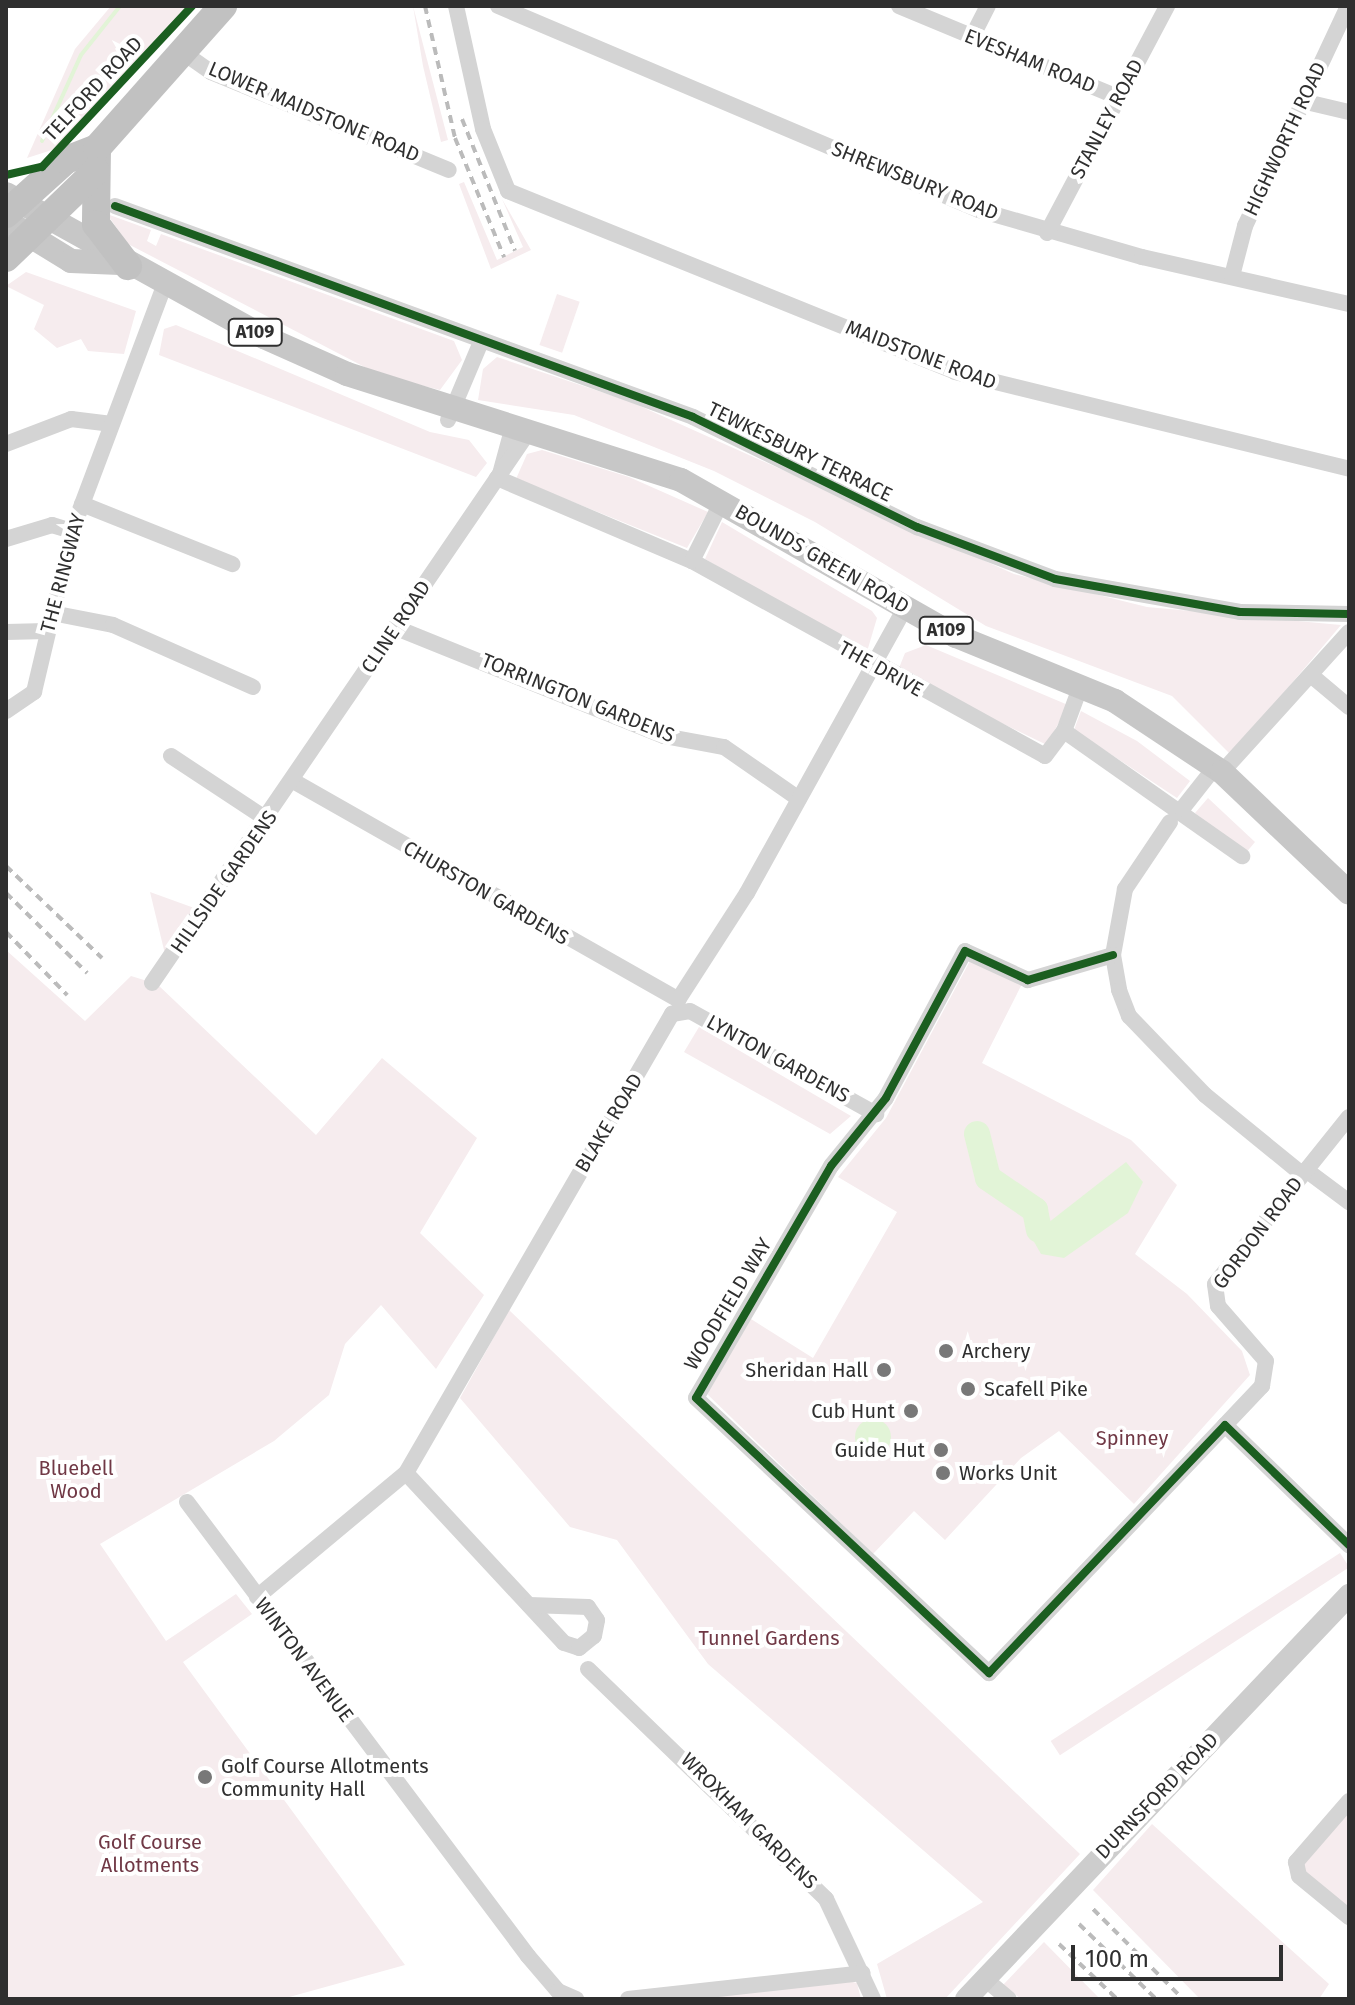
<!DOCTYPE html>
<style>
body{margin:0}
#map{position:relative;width:1355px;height:2005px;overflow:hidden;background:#fff;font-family:"Fira Sans",sans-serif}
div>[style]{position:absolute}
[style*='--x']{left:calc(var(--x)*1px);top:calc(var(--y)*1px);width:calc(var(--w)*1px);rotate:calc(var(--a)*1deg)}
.green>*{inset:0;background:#f6ecee;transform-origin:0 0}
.water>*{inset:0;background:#e2f4d7}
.round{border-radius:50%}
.stream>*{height:4px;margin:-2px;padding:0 2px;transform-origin:2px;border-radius:2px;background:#e2f4d7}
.river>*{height:26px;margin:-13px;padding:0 13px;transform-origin:13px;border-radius:13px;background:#e2f4d7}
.street>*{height:16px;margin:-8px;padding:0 8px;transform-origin:8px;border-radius:8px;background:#d4d4d4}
.secondary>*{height:22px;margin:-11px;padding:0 11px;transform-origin:11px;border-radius:11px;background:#cdcdcd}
.primary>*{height:24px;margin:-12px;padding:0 12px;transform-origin:12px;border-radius:12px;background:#c7c7c7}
.highway>*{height:28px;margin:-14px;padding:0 14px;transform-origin:14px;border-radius:14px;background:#c1c1c1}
.rail>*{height:4px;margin-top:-2px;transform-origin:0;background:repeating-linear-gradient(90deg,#bbb 0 8px,transparent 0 14px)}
.cycleway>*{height:8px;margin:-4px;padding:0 4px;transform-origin:4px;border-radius:4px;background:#1b5e20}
.dots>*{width:22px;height:22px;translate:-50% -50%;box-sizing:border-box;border:4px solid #fff;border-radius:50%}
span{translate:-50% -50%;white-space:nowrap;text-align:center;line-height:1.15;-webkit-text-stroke:8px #fff;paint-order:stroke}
.shield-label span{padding:2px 6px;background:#fff;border:2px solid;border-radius:6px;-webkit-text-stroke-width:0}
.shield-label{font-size:18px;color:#2f2f2f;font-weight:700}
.street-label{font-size:20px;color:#2f2f2f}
.poi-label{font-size:20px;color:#2f2f2f}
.left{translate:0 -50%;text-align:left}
.right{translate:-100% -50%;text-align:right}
.park-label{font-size:20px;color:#703845}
.frame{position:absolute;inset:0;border:8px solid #2f2f2f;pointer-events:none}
.scale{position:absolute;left:1071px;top:1945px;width:212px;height:36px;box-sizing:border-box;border:4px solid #2f2f2f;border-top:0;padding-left:10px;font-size:24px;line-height:28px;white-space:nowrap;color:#2f2f2f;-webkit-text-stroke:6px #fff;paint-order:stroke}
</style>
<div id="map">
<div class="green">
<div style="clip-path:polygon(111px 6px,187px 6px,55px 149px,27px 158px,75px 49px)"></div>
<div style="clip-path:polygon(413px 6px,448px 140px,441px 142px,423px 66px)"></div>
<div style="clip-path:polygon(464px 182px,497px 260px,523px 247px,502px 199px,531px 250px,491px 269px,459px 184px)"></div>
<div style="clip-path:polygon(107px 214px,151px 230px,147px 241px,156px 246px,161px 234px,454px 341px,462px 360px,440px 390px,380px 375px,128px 244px)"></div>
<div style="clip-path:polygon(26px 272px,136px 311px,124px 354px,88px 351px,81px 339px,57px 348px,34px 329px,44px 305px,6px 286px)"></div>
<div style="left:557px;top:294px;width:24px;height:54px;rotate:19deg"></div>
<div style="clip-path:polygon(176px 325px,430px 432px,469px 440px,487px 463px,476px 477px,159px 355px,164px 329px)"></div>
<div style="clip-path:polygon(497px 357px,631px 402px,1014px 574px,1147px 607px,1341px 625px,1231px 755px,1172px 696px,986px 626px,815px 522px,714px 471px,574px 415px,478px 400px,483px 369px)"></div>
<div style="clip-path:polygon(542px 450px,629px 477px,708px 512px,687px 548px,516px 479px,527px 454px)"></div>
<div style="clip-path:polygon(722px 522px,872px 611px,877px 618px,866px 655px,705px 559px)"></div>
<div style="clip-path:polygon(926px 645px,1068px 705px,1047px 745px,897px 673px,905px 653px)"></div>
<div style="clip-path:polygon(1081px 711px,1137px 741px,1190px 781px,1177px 798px,1074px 730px)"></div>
<div style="clip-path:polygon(1208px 798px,1255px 842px,1245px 854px,1195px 813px)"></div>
<div style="clip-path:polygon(150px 892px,197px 909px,165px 954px)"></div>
<div style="clip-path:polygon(6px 950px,85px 1021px,131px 976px,157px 984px,316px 1135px,382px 1058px,477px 1138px,420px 1233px,484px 1295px,436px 1369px,381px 1305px,345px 1344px,329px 1395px,274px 1441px,100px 1544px,166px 1641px,236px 1594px,252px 1614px,183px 1662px,405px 1965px,282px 1999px,6px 1999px)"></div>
<div style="clip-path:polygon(971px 959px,1022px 984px,982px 1063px,1131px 1140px,1177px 1185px,1135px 1254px,1187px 1294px,1242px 1351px,1250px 1375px,1134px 1504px,1059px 1431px,1021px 1458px,945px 1540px,914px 1511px,873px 1554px,705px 1392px,751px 1319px,813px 1358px,897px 1212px,838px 1177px,886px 1118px)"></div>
<div style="clip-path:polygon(699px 1027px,851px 1116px,830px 1134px,684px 1052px)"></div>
<div style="clip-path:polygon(509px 1310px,1080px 1854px,945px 1999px,887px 1999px,877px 1964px,983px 1902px,708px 1664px,617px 1540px,570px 1527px,460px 1398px)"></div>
<div style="left:1340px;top:1553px;width:17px;height:345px;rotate:57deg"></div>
<div style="clip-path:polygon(1349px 1806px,1349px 1912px,1302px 1872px,1303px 1853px)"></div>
<div style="clip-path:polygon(1152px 1824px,1329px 1984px,1319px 1999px,1200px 1999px,1093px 1890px)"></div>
<div style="clip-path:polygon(1044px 1942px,1100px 1999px,1021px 1999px,1003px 1985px)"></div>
<div style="clip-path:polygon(848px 1981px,857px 1983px,861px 1999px,640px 1999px)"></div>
</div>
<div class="water">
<div style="clip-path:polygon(1126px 1162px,1143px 1182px,1128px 1213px,1064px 1258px,1041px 1254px,1033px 1240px,1039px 1230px)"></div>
<div class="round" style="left:855px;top:1419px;width:36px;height:36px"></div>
</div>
<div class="stream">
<div style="--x:42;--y:141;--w:94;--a:-65.6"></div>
<div style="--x:81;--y:55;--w:63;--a:-51.5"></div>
</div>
<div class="river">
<div style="--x:977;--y:1134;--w:45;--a:76"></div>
<div style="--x:988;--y:1178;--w:57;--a:34.2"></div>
<div style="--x:1035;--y:1210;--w:20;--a:79"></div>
</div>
<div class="street">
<div style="--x:456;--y:6;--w:126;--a:77.6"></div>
<div style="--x:483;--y:129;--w:67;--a:68"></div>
<div style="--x:508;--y:191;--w:482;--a:22"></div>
<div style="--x:955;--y:372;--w:406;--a:13.8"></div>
<div style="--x:498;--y:6;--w:522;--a:22.98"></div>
<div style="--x:979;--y:210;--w:170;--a:16.1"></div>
<div style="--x:1142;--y:257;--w:212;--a:12.8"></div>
<div style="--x:899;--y:6;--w:237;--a:22.6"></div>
<div style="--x:972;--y:37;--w:35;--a:-63"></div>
<div style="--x:181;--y:51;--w:37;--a:35"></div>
<div style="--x:211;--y:72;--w:257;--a:22.4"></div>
<div style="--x:1302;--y:101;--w:48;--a:13.2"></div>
<div style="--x:115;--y:206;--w:615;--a:20.05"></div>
<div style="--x:693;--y:417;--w:250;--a:26.2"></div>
<div style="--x:917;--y:527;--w:147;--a:20.6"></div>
<div style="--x:1055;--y:579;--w:188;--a:10.1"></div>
<div style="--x:1240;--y:612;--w:109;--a:1.1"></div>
<div style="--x:1047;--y:233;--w:257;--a:-62.1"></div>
<div style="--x:1232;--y:276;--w:52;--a:-75.4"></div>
<div style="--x:1245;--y:226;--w:243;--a:-64.9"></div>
<div style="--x:448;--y:420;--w:85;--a:-67.1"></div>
<div style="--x:6;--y:444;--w:70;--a:-21"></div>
<div style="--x:71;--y:419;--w:39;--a:7"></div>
<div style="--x:500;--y:474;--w:50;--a:-74.8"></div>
<div style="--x:497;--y:478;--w:212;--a:23.1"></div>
<div style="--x:692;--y:561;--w:403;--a:28.9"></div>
<div style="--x:1045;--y:756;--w:31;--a:-53"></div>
<div style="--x:1064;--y:731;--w:49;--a:-69.7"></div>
<div style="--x:82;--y:504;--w:162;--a:21.8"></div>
<div style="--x:6;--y:539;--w:48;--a:-16.9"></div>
<div style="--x:52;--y:525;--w:21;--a:17"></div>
<div style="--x:692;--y:561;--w:67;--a:-63.4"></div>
<div style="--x:52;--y:613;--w:62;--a:11.1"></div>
<div style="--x:113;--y:625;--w:153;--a:23.9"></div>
<div style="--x:394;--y:627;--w:291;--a:22"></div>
<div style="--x:664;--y:736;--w:61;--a:10.4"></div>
<div style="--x:724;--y:747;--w:91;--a:34.7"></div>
<div style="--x:6;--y:632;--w:41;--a:-1.4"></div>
<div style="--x:1312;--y:676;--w:48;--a:40"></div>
<div style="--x:6;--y:711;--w:34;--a:-34"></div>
<div style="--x:34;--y:692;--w:165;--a:-76.7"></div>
<div style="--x:72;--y:531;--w:264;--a:-69.4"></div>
<div style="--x:1064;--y:731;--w:218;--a:35.1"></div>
<div style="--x:171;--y:756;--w:116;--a:33.4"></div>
<div style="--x:1222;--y:772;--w:189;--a:-47.8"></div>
<div style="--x:295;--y:782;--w:441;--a:29.6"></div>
<div style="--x:678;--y:1000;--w:127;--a:-57.2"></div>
<div style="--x:747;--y:893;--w:326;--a:-61"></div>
<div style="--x:1182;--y:809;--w:53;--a:-51.8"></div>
<div style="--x:1170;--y:822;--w:81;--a:123.9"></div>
<div style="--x:1125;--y:889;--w:67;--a:100.3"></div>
<div style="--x:1113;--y:955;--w:36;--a:80"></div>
<div style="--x:1119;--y:990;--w:28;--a:69"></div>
<div style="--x:1129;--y:1016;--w:110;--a:46.1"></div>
<div style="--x:1205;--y:1095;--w:125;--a:39.2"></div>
<div style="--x:1113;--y:955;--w:89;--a:163.6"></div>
<div style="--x:1028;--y:980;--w:69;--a:-155.3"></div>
<div style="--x:965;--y:951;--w:167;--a:118.3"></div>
<div style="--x:886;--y:1098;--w:87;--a:129"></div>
<div style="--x:831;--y:1166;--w:268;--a:120.2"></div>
<div style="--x:696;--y:1398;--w:402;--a:43.2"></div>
<div style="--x:989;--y:1673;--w:342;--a:-46.4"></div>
<div style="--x:1225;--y:1425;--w:173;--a:44.1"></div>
<div style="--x:152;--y:983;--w:670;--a:-55.65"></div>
<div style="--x:1306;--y:1170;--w:54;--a:36.7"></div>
<div style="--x:1225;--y:1425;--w:54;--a:-46.5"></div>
<div style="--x:1262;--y:1386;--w:25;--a:-81"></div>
<div style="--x:1266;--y:1361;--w:73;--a:-131.1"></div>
<div style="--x:1218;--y:1306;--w:22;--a:-98"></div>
<div style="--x:1215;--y:1284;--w:214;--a:-51.3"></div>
<div style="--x:406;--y:1473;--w:232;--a:47.1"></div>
<div style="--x:564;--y:1643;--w:16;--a:18"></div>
<div style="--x:579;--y:1648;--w:19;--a:-39"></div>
<div style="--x:594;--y:1636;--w:16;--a:-79"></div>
<div style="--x:597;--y:1620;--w:16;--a:-125"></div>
<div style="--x:588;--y:1607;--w:59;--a:-178.1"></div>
<div style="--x:187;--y:1502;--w:568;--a:53.09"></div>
<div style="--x:528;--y:1956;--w:46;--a:49.4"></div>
<div style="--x:558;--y:1991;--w:20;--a:24"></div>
<div style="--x:257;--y:1597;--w:194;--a:-39.8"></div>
<div style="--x:406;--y:1473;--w:531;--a:-59.91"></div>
<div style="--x:672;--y:1014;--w:18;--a:-9"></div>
<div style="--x:690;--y:1011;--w:213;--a:29"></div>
<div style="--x:588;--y:1669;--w:331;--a:44"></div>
<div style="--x:826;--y:1899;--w:110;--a:64.8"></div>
<div style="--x:1349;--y:1801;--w:81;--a:131"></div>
<div style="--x:1296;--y:1862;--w:14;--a:78"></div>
<div style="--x:1299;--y:1876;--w:65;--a:39.4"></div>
<div style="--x:985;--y:1979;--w:31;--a:40"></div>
<div style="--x:628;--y:1999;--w:236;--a:-6.3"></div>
</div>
<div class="secondary">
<div style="--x:966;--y:1999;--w:557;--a:-46.53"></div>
</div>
<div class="primary">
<div style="--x:6;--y:194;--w:295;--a:29"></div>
<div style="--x:264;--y:337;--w:91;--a:24"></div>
<div style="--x:347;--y:374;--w:350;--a:17.6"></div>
<div style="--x:681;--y:480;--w:316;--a:29.6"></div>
<div style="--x:956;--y:636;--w:172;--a:22.2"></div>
<div style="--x:1115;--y:701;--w:128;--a:33.6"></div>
<div style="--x:1222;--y:772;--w:175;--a:43.6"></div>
<div style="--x:6;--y:221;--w:76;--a:31.6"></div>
<div style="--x:71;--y:261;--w:49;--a:2.3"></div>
</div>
<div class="highway">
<div style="--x:97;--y:148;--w:76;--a:90.8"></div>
<div style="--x:96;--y:224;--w:53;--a:52.7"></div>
<div style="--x:6;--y:214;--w:81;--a:-42"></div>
<div style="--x:66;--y:160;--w:33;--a:-21"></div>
<div style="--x:97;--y:148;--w:190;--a:-48.4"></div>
<div style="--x:6;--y:258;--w:125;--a:-44"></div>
</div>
<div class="rail">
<div style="--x:425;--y:6;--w:135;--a:77.2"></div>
<div style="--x:455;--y:138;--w:129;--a:67.6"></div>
<div style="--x:462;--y:119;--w:142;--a:68.1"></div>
<div style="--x:6;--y:866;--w:133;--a:43.8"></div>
<div style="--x:6;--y:893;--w:114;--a:44.6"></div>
<div style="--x:6;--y:932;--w:88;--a:45.9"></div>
<div style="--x:1093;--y:1909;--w:127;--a:45"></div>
<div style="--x:1079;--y:1924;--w:107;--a:44.2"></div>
<div style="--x:1059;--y:1944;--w:80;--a:43.5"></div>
</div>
<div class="cycleway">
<div style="--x:6;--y:175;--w:37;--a:-13"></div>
<div style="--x:42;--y:167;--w:220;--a:-47"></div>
<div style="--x:115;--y:206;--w:615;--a:20.05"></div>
<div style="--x:693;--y:417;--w:250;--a:26.2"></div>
<div style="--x:917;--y:527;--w:147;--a:20.6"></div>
<div style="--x:1055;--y:579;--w:188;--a:10.1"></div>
<div style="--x:1240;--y:612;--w:109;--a:1.1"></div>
<div style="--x:1113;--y:955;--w:89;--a:163.6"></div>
<div style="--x:1028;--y:980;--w:69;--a:-155.3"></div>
<div style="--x:965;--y:951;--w:167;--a:118.3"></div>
<div style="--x:886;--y:1098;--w:87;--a:129"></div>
<div style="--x:831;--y:1166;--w:268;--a:120.2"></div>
<div style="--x:696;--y:1398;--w:402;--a:43.2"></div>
<div style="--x:989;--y:1673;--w:342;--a:-46.4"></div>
<div style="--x:1225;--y:1425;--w:173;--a:44.1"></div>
</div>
<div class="dots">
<div style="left:946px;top:1351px;background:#787878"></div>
<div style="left:884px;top:1370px;background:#787878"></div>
<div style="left:968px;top:1389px;background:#787878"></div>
<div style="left:911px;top:1411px;background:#787878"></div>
<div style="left:941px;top:1450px;background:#787878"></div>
<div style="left:943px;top:1473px;background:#787878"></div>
<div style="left:205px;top:1777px;background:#787878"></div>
</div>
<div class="shield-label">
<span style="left:255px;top:332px">A109</span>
<span style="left:946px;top:630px">A109</span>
</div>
<div class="street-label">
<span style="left:1030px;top:61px;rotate:22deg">EVESHAM ROAD</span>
<span style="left:93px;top:89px;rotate:-47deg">TELFORD ROAD</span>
<span style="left:314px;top:112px;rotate:23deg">LOWER MAIDSTONE ROAD</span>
<span style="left:1107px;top:119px;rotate:-62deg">STANLEY ROAD</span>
<span style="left:1285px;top:139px;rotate:-65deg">HIGHWORTH ROAD</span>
<span style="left:915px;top:181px;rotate:22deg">SHREWSBURY ROAD</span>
<span style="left:921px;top:355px;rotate:21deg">MAIDSTONE ROAD</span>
<span style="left:800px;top:452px;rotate:26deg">TEWKESBURY TERRACE</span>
<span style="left:822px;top:559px;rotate:30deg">BOUNDS GREEN ROAD</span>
<span style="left:63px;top:573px;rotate:-75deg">THE RINGWAY</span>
<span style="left:396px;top:627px;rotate:-56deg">CLINE ROAD</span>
<span style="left:881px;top:669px;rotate:29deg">THE DRIVE</span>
<span style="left:578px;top:698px;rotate:22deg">TORRINGTON GARDENS</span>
<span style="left:224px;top:882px;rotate:-55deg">HILLSIDE GARDENS</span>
<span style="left:486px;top:893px;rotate:30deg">CHURSTON GARDENS</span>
<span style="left:778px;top:1059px;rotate:29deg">LYNTON GARDENS</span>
<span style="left:609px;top:1123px;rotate:-59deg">BLAKE ROAD</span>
<span style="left:1258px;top:1233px;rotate:-53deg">GORDON ROAD</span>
<span style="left:728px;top:1304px;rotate:-59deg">WOODFIELD WAY</span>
<span style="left:304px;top:1660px;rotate:53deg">WINTON AVENUE</span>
<span style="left:1157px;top:1796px;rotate:-46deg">DURNSFORD ROAD</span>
<span style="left:749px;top:1821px;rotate:45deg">WROXHAM GARDENS</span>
</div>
<div class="poi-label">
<span class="left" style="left:962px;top:1351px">Archery</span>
<span class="right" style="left:868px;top:1370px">Sheridan Hall</span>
<span class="left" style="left:984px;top:1389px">Scafell Pike</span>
<span class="right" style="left:895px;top:1411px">Cub Hunt</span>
<span class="right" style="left:925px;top:1450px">Guide Hut</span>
<span class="left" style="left:959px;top:1473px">Works Unit</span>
<span class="left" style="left:221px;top:1778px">Golf Course Allotments<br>Community Hall</span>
</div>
<div class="park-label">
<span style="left:1132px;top:1438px">Spinney</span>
<span style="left:76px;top:1480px">Bluebell<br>Wood</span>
<span style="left:769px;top:1638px">Tunnel Gardens</span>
<span style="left:150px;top:1854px">Golf Course<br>Allotments</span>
</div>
<div class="frame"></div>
<div class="scale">100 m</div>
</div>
